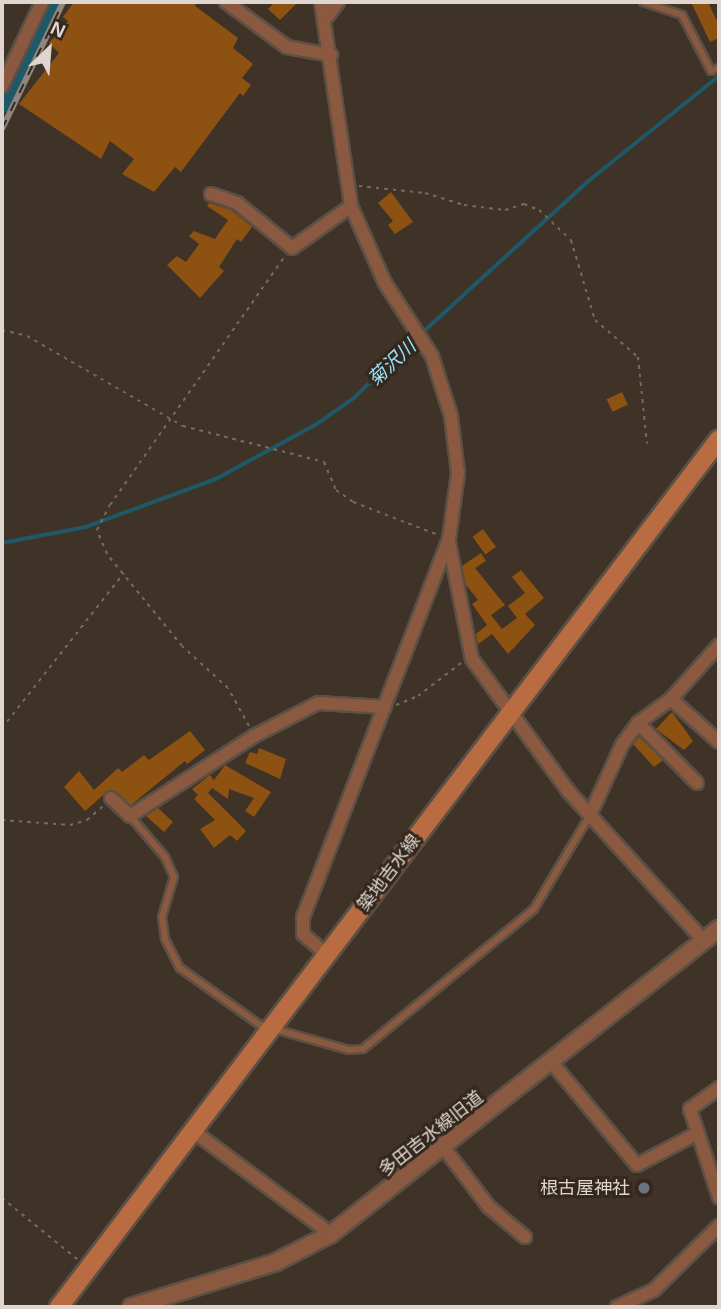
<!DOCTYPE html>
<meta charset="utf-8">
<style>
body{margin:0}
#map{position:relative;width:721px;height:1309px;overflow:hidden;background:#3f3227;font-family:Arial,"Noto Sans JP",sans-serif}
div>[style]{position:absolute}
[style*='--x']{left:calc(var(--x)*1px);top:calc(var(--y)*1px);width:calc(var(--w)*1px);rotate:calc(var(--a)*1deg)}
.stream>*{height:3.5px;margin:-1.75px;padding:0 1.75px;transform-origin:1.75px;border-radius:1.75px;background:#1f5969}
.river>*{height:19px;margin:-9.5px;padding:0 9.5px;transform-origin:9.5px;border-radius:9.5px;background:#1f5969}
.building>*{inset:0;background:#8d5112;transform-origin:0 0}
.path>*{height:2px;margin-top:-1px;transform-origin:0;background:repeating-linear-gradient(90deg,#766b61 0 3.5px,transparent 0 8.5px)}
.roads{filter:drop-shadow(2px 0 #5c5045) drop-shadow(-2px 0 #5c5045) drop-shadow(0 2px #5c5045) drop-shadow(0 -2px #5c5045)}
.service>*{height:6px;margin:-3px;padding:0 3px;transform-origin:3px;border-radius:3px;background:#8a5940}
.minor>*{height:12px;margin:-6px;padding:0 6px;transform-origin:6px;border-radius:6px;background:#8a5940}
.tertiary>*{height:16px;margin:-8px;padding:0 8px;transform-origin:8px;border-radius:8px;background:#8a5940}
.secondary>*{height:18px;margin:-9px;padding:0 9px;transform-origin:9px;border-radius:9px;background:#b96b41}
.rail>*{height:6px;margin-top:-3px;transform-origin:0;background:repeating-linear-gradient(90deg,#34281d 0 10px,#91867d 0 20px);box-sizing:border-box;border-block:2px solid #91867d}
.dots>*{width:19px;height:19px;translate:-50% -50%;box-sizing:border-box;border:4px solid #34281d;border-radius:50%}
span{translate:-50% -50%;white-space:nowrap;text-align:center;line-height:1.15;-webkit-text-stroke:6px #34281d;paint-order:stroke}
.street-label{font-size:18px;color:#ded6cf}
.poi-label{font-size:18px;color:#ded6cf}
.right{translate:-100% -50%;text-align:right}
.water-label{font-size:19px;color:#95e2f9;font-style:italic}
.frame{position:absolute;inset:0;border:4px solid #ded6cf;pointer-events:none}
.north{position:absolute;left:14px;top:14px;width:70px;height:70px;-webkit-text-stroke:5px #34281d;paint-order:stroke;rotate:25deg;font-size:19px;font-weight:700;line-height:28px;text-align:center;color:#ded6cf}
.north::after{content:'';display:block;margin:auto;width:24px;height:32px;background:#ded6cf;clip-path:polygon(50% 0,100% 100%,50% 72%,0 100%)}
</style>
<div id="map">
<div class="stream">
<div style="--x:422;--y:333;--w:222;--a:-42.4"></div>
<div style="--x:586;--y:183;--w:171;--a:-38.8"></div>
<div style="--x:2;--y:543;--w:86;--a:-10.8"></div>
<div style="--x:86;--y:527;--w:139;--a:-20.3"></div>
<div style="--x:216;--y:479;--w:115;--a:-28.6"></div>
<div style="--x:317;--y:424;--w:45;--a:-35.1"></div>
<div style="--x:354;--y:398;--w:86;--a:-44.1"></div>
</div>
<div class="river">
<div style="--x:2;--y:103;--w:112;--a:-64.6"></div>
</div>
<div class="building">
<div style="clip-path:polygon(74px 2px,198px 2px,195px 6px,238px 38px,233px 48px,253px 64px,242px 78px,251px 85px,243px 96px,240px 93px,181px 172px,175px 167px,154px 192px,122px 174px,134px 159px,110px 141px,101px 159px,19px 104px,59px 53px,49px 43px,68px 21px,63px 17px)"></div>
<div style="clip-path:polygon(275px 2px,298px 2px,280px 20px,268px 9px)"></div>
<div style="clip-path:polygon(691px 2px,708px 2px,719px 25px,719px 38px,710px 42px)"></div>
<div style="clip-path:polygon(391px 192px,413px 222px,395px 234px,388px 225px,393px 221px,378px 203px)"></div>
<div style="clip-path:polygon(209px 203px,231px 210px,252px 227px,241px 242px,237px 239px,219px 267px,224px 271px,200px 298px,167px 265px,177px 256px,186px 262px,199px 244px,189px 236px,194px 231px,215px 239px,228px 220px,207px 206px)"></div>
<div style="left:622px;top:392px;width:14px;height:17px;rotate:65deg"></div>
<div style="left:483px;top:529px;width:22px;height:13px;rotate:54deg"></div>
<div style="clip-path:polygon(481px 553px,486px 561px,475px 568px,505px 605px,491px 615px,502px 629px,517px 618px,508px 606px,525px 593px,512px 577px,521px 570px,544px 598px,525px 614px,535px 625px,508px 654px,492px 634px,478px 644px,476px 634px,487px 625px,472px 604px,478px 600px,466px 585px,462px 566px)"></div>
<div style="clip-path:polygon(672px 712px,693px 741px,684px 750px,656px 729px)"></div>
<div style="clip-path:polygon(190px 731px,205px 750px,187px 764px,185px 761px,131px 805px,109px 790px,85px 811px,64px 787px,79px 771px,94px 790px,118px 768px,122px 772px,144px 755px,149px 760px)"></div>
<div style="clip-path:polygon(639px 737px,663px 760px,654px 767px,633px 744px)"></div>
<div style="clip-path:polygon(259px 748px,286px 759px,280px 779px,245px 763px,250px 752px,257px 754px)"></div>
<div style="clip-path:polygon(225px 765px,271px 792px,254px 817px,245px 811px,254px 798px,229px 789px,228px 799px,212px 788px,208px 793px,246px 831px,237px 841px,230px 835px,214px 848px,200px 829px,215px 820px,194px 799px,198px 795px,192px 789px,210px 775px,214px 780px)"></div>
<div style="clip-path:polygon(158px 808px,173px 822px,164px 832px,146px 816px)"></div>
</div>
<div class="path">
<div style="--x:359;--y:186;--w:66;--a:6.1"></div>
<div style="--x:425;--y:193;--w:41;--a:17.1"></div>
<div style="--x:464;--y:205;--w:41;--a:7"></div>
<div style="--x:505;--y:210;--w:20;--a:-18"></div>
<div style="--x:524;--y:204;--w:16;--a:22"></div>
<div style="--x:539;--y:210;--w:44;--a:43.2"></div>
<div style="--x:571;--y:240;--w:84;--a:73.3"></div>
<div style="--x:595;--y:320;--w:57;--a:40.7"></div>
<div style="--x:638;--y:357;--w:87;--a:84.1"></div>
<div style="--x:2;--y:330;--w:26;--a:13"></div>
<div style="--x:27;--y:336;--w:180;--a:30"></div>
<div style="--x:183;--y:426;--w:146;--a:14.3"></div>
<div style="--x:324;--y:462;--w:30;--a:67"></div>
<div style="--x:336;--y:490;--w:21;--a:35"></div>
<div style="--x:353;--y:502;--w:91;--a:21.2"></div>
<div style="--x:396;--y:705;--w:24;--a:-22"></div>
<div style="--x:418;--y:696;--w:54;--a:-37.5"></div>
<div style="--x:249;--y:726;--w:43;--a:-118.9"></div>
<div style="--x:228;--y:688;--w:62;--a:-137.6"></div>
<div style="--x:182;--y:646;--w:119;--a:-129.2"></div>
<div style="--x:107;--y:554;--w:26;--a:-113"></div>
<div style="--x:97;--y:530;--w:28;--a:-63"></div>
<div style="--x:110;--y:505;--w:304;--a:-54.9"></div>
<div style="--x:2;--y:728;--w:197;--a:-51.8"></div>
<div style="--x:2;--y:820;--w:68;--a:4.2"></div>
<div style="--x:70;--y:825;--w:18;--a:-16"></div>
<div style="--x:87;--y:820;--w:21;--a:-41"></div>
<div style="--x:2;--y:1198;--w:97;--a:39.1"></div>
</div>
<div class="roads">
<div class="service">
<div style="--x:643;--y:2;--w:41;--a:18.4"></div>
<div style="--x:682;--y:15;--w:63;--a:62.6"></div>
<div style="--x:711;--y:71;--w:9;--a:-21"></div>
<div style="--x:130;--y:816;--w:54;--a:49.5"></div>
<div style="--x:165;--y:857;--w:22;--a:66"></div>
<div style="--x:174;--y:877;--w:42;--a:106.7"></div>
<div style="--x:162;--y:917;--w:22;--a:82"></div>
<div style="--x:165;--y:939;--w:33;--a:63"></div>
<div style="--x:180;--y:968;--w:98;--a:35.5"></div>
<div style="--x:260;--y:1025;--w:92;--a:15.7"></div>
<div style="--x:349;--y:1050;--w:14;--a:-4"></div>
<div style="--x:363;--y:1049;--w:221;--a:-39.3"></div>
<div style="--x:534;--y:909;--w:109;--a:-59.2"></div>
</div>
<div class="minor">
<div style="--x:226;--y:2;--w:76;--a:36.4"></div>
<div style="--x:287;--y:47;--w:45;--a:10.3"></div>
<div style="--x:321;--y:2;--w:206;--a:81.6"></div>
<div style="--x:351;--y:206;--w:84;--a:66.2"></div>
<div style="--x:385;--y:283;--w:87;--a:57.2"></div>
<div style="--x:432;--y:356;--w:63;--a:72.4"></div>
<div style="--x:451;--y:416;--w:57;--a:83"></div>
<div style="--x:458;--y:473;--w:67;--a:97.8"></div>
<div style="--x:449;--y:539;--w:406;--a:111.1"></div>
<div style="--x:303;--y:918;--w:16;--a:90"></div>
<div style="--x:303;--y:934;--w:32;--a:41"></div>
<div style="--x:326;--y:18;--w:20;--a:-53"></div>
<div style="--x:2;--y:86;--w:93;--a:-64.5"></div>
<div style="--x:211;--y:194;--w:28;--a:19"></div>
<div style="--x:237;--y:203;--w:71;--a:39.3"></div>
<div style="--x:292;--y:248;--w:72;--a:-35.4"></div>
<div style="--x:449;--y:543;--w:118;--a:78.8"></div>
<div style="--x:472;--y:659;--w:165;--a:53.9"></div>
<div style="--x:569;--y:792;--w:201;--a:47.8"></div>
<div style="--x:671;--y:699;--w:64;--a:41.9"></div>
<div style="--x:638;--y:723;--w:84;--a:45.5"></div>
<div style="--x:111;--y:798;--w:26;--a:43"></div>
<div style="--x:130;--y:816;--w:148;--a:-32.8"></div>
<div style="--x:254;--y:736;--w:72;--a:-27.3"></div>
<div style="--x:318;--y:703;--w:67;--a:3.4"></div>
<div style="--x:590;--y:815;--w:77;--a:-65.4"></div>
<div style="--x:622;--y:745;--w:27;--a:-54"></div>
<div style="--x:638;--y:723;--w:41;--a:-36"></div>
<div style="--x:671;--y:699;--w:72;--a:-48.4"></div>
<div style="--x:553;--y:1064;--w:131;--a:50.3"></div>
<div style="--x:637;--y:1165;--w:67;--a:-27.7"></div>
<div style="--x:719;--y:1088;--w:36;--a:144"></div>
<div style="--x:690;--y:1109;--w:93;--a:71.8"></div>
<div style="--x:193;--y:1131;--w:172;--a:36.7"></div>
<div style="--x:444;--y:1148;--w:74;--a:52.7"></div>
<div style="--x:489;--y:1207;--w:47;--a:39.8"></div>
<div style="--x:617;--y:1307;--w:41;--a:-24.7"></div>
<div style="--x:654;--y:1290;--w:91;--a:-44.6"></div>
</div>
<div class="tertiary">
<div style="--x:131;--y:1307;--w:152;--a:-17.2"></div>
<div style="--x:276;--y:1262;--w:62;--a:-27"></div>
<div style="--x:331;--y:1234;--w:494;--a:-38.2"></div>
</div>
<div class="secondary">
<div style="--x:59;--y:1307;--w:1090;--a:-52.75"></div>
</div>
</div>
<div class="rail">
<div style="--x:2;--y:129;--w:141;--a:-64.3"></div>
</div>
<div class="dots">
<div style="left:644px;top:1188px;background:#6b7280"></div>
</div>
<div class="street-label">
<span style="left:389px;top:873px;rotate:-53deg">築地吉水線</span>
<span style="left:431px;top:1134px;rotate:-38deg">多田吉水線旧道</span>
</div>
<div class="poi-label">
<span class="right" style="left:630px;top:1188px">根古屋神社</span>
</div>
<div class="water-label">
<span style="left:392px;top:363px;rotate:-43deg">菊沢川</span>
</div>
<div class="frame"></div>
<div class="north">N</div>
</div>
